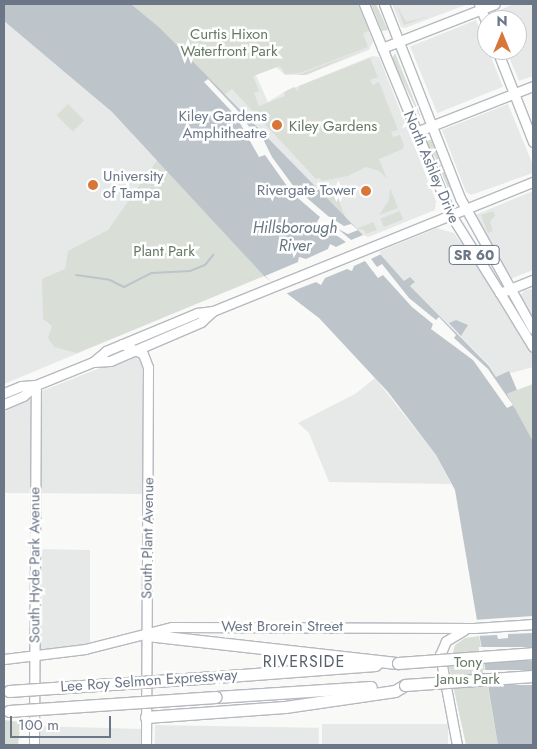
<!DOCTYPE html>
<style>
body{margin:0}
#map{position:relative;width:537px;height:749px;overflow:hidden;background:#f9faf8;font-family:Jost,sans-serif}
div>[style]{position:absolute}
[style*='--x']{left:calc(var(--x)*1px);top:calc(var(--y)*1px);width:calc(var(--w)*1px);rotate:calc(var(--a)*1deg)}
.built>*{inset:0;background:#e7e9e9;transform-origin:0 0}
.green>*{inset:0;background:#d9ded7;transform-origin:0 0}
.water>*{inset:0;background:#bdc5cb}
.pier>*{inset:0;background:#f9faf8;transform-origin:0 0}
.stream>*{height:2px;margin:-1px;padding:0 1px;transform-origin:1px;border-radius:1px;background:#bdc5cb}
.roads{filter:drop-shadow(1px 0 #b6bac0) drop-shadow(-1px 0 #b6bac0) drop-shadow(0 1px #b6bac0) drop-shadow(0 -1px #b6bac0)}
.secondary>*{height:9px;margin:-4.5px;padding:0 4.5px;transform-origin:4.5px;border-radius:4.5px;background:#fff}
.primary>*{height:9px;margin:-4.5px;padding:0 4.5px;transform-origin:4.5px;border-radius:4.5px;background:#fff}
.highway>*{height:11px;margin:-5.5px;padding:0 5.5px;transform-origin:5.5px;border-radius:5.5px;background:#fff}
.bridges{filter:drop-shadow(1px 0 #b5b8bc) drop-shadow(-1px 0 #b5b8bc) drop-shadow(0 1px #b5b8bc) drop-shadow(0 -1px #b5b8bc)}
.highway-bridge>*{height:11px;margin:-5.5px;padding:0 5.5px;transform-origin:5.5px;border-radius:5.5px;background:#fff}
.dots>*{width:14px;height:14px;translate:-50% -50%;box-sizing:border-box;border:2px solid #fff;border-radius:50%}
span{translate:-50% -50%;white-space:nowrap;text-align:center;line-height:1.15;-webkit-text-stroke:5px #fff;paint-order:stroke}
.shield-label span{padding:1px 4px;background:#fff;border:1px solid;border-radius:4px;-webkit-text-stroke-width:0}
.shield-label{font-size:14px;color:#6b7687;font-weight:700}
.park-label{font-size:15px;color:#667965}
.poi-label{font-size:15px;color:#6b7687}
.right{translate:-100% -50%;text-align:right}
.left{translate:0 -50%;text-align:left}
.street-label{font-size:15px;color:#6b7687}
.water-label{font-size:16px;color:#677781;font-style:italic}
.neighbourhood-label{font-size:16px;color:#58606c;letter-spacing:1px}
.frame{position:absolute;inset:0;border:5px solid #6b7687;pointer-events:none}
.north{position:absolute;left:477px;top:10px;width:50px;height:50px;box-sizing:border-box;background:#fff;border:1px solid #c4c8cf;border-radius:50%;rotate:0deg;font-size:14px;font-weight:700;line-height:20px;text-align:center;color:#6b7687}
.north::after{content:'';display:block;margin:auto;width:18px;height:22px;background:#d87539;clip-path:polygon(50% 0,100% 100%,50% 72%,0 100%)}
.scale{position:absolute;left:10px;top:716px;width:101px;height:22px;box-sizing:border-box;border:2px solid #6b7687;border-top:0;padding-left:6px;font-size:15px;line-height:18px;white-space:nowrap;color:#6b7687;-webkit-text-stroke:4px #fff;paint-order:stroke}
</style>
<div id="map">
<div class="built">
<div style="clip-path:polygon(131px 4px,358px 4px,373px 42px,369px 50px,306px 75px,285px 75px,276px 67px,256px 75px,268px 102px,284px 92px,372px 56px,379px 57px,436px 201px,435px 210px,366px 238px,160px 28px)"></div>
<div style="clip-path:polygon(392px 4px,468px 4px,405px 28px,401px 27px)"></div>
<div style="clip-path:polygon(514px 4px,533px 4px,533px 76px,519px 81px,506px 50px,517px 50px,517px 20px,495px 20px,492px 13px)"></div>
<div style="left:476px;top:20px;width:72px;height:71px;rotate:68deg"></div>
<div style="clip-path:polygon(4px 21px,112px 112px,264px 276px,4px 384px)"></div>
<div style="clip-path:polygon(508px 104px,533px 165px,533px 173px,471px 195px,466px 192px,442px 130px)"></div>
<div style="clip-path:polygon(533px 191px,533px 270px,510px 279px,475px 215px)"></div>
<div style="clip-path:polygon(437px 228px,454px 233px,503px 301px,533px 351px,533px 367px,496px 377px,490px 366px,410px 286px,415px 282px,404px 281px,379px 255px,378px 252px)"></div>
<div style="clip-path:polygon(533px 289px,533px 319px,520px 295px,525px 290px)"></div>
<div style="clip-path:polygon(145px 350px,147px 494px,4px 493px,4px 406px)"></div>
<div style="clip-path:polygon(375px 378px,436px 455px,451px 484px,329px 482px,309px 433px,298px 423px,355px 394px)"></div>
<div style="clip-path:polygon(37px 549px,90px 550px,90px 644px,33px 657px)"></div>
<div style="left:322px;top:724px;width:126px;height:21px"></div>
<div style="left:155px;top:725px;width:164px;height:20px;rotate:1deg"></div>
<div style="clip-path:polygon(35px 726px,144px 729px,144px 745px,34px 745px)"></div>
</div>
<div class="green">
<div style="clip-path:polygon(131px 4px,358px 4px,369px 31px,363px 33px,368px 47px,300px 73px,285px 74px,280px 66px,253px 76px,259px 91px,254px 93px,259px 106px,285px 96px,284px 92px,294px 87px,298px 91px,299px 86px,370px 58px,378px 77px,370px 80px,373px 85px,379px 82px,398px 130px,391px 132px,393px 137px,400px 135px,404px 145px,403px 149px,379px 159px,387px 179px,379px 171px,366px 167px,348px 176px,322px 181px,320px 178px,316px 179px,232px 89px,224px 95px,160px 28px)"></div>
<div style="clip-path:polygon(371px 4px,376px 4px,388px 30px,382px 31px)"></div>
<div style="clip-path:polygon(396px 4px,406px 22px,429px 16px,404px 25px)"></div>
<div style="clip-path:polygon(368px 48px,306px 75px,298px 75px)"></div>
<div style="clip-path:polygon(395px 53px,420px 115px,420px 117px,392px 59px)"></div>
<div style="left:68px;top:104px;width:23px;height:16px;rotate:45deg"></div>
<div style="clip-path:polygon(432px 139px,450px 186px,452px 198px,435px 157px,425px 142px)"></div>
<div style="clip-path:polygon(158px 159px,264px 276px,77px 353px,54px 347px,48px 338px,52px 326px,43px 319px,42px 279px,65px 269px,68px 251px,108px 230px)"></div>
<div style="clip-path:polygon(390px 188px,398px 208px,379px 215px,389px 200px)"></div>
<div style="clip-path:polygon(335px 191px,346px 219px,323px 196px)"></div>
<div style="left:400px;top:211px;width:9px;height:21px;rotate:69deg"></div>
<div style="clip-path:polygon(493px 211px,495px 215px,490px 222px,493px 231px,488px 233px,481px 215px)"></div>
<div style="clip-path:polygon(373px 222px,377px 230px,366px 234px,364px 230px,356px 229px)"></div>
<div style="clip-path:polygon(533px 384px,533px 441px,507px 394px)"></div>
<div style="clip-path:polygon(479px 636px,498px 745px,466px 745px,449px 667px,455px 645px,465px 638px)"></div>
<div style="left:4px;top:720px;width:17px;height:25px;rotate:7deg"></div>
</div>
<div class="water">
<div style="clip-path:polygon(4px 4px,131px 4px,160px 28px,363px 235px,404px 281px,410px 277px,415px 282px,410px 286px,489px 366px,496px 377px,509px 371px,517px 390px,507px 394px,533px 441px,533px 745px,498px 745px,455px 490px,436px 455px,388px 392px,319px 318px,264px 276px,112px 112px,4px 21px)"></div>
<div style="clip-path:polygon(456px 320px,468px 325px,461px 336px,449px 323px)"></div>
</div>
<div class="pier">
<div style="clip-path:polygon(208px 79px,240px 113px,257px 139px,262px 137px,272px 157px,294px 187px,328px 216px,344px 226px,351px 224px,358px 230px,348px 234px,338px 229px,351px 240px,363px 235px,368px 237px,380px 252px,381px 254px,371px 259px,377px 267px,382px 264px,409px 298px,436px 320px,439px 317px,456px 335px,454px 338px,488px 369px,513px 405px,507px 408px,473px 360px,431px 329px,433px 324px,412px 307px,383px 275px,378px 278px,365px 261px,354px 266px,352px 271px,347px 269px,325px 278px,321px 285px,316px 282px,285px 294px,265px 276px,298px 262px,299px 257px,306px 259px,328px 249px,330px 244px,336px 247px,346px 242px,317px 222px,320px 217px,292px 193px,265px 155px,259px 157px,236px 116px,204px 82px)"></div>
<div style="clip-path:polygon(533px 616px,533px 633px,508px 634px,508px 638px,498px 639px,497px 635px,477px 636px,474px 620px)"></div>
<div style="left:533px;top:647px;width:14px;height:54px;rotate:90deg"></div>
<div style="left:533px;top:670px;width:15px;height:50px;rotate:90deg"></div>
</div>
<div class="stream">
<div style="--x:76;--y:275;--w:34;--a:8"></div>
<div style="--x:110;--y:280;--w:16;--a:27"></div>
<div style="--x:124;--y:287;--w:31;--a:-27"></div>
<div style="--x:152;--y:273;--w:38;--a:-3"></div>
<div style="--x:190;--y:271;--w:16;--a:-22"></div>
<div style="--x:205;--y:265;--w:13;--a:-51"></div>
</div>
<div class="roads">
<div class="secondary">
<div style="--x:364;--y:4;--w:228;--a:67.6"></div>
<div style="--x:384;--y:4;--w:208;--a:68.6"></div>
<div style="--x:460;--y:198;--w:150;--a:60.9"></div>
<div style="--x:382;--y:48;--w:121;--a:-21.3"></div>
<div style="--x:416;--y:132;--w:126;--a:-21.5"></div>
<div style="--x:500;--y:293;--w:63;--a:58.6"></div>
<div style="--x:122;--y:344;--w:23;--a:25"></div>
<div style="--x:143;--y:354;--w:14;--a:69"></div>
<div style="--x:148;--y:367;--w:378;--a:90.3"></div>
<div style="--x:4;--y:659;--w:82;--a:-7"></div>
<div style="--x:85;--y:649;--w:90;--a:-14.2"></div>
<div style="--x:172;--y:627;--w:302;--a:0.2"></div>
<div style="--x:474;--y:628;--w:59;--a:-3.9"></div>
<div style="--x:34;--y:745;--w:360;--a:-89.7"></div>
<div style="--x:457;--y:745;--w:92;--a:-100.7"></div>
<div style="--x:440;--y:655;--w:15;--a:-67"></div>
<div style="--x:446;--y:641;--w:21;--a:-31"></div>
</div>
<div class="primary">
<div style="--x:479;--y:4;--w:22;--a:68"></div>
<div style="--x:497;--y:50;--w:99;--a:68.6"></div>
<div style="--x:451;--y:215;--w:92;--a:57.9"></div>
<div style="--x:500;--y:293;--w:35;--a:-22"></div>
<div style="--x:93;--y:362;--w:17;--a:-3"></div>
<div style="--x:110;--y:361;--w:99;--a:-23.2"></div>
<div style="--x:201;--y:322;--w:16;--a:-43"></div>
<div style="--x:4;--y:393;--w:18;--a:-22"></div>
<div style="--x:21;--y:386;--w:15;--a:-4"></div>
<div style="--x:4;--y:404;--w:21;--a:-23"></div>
<div style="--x:23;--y:396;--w:17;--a:-40"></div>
<div style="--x:36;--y:385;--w:61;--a:-22"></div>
<div style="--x:93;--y:362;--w:17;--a:-40"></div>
<div style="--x:106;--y:351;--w:99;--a:-22.7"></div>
<div style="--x:197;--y:313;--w:16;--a:-7"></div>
<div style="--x:213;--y:311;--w:345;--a:-22"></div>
</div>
<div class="highway">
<div style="--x:147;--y:635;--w:253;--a:6.4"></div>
<div style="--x:215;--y:677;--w:161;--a:-4.3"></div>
<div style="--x:216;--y:697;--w:155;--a:-3.7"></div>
<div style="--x:146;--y:717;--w:139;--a:-4.1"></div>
<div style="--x:285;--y:707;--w:111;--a:-8.3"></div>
<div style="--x:395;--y:691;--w:12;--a:-31"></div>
</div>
</div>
<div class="bridges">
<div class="highway-bridge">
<div style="--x:398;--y:663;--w:135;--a:-4.2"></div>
<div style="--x:405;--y:685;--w:128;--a:-4"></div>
<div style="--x:9;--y:691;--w:206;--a:-3.9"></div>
<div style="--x:9;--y:711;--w:207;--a:-3.9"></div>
</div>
</div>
<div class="dots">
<div style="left:277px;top:125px;background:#d87539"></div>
<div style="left:93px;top:185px;background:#d87539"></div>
<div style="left:366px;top:191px;background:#d87539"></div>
</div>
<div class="shield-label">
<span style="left:474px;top:255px">SR 60</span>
</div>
<div class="park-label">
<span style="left:229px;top:43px">Curtis Hixon<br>Waterfront Park</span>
<span style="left:333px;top:127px">Kiley Gardens</span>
<span style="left:164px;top:252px">Plant Park</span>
<span style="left:468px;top:671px">Tony<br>Janus Park</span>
</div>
<div class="poi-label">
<span class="right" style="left:267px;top:125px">Kiley Gardens<br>Amphitheatre</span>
<span class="left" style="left:103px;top:185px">University<br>of Tampa</span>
<span class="right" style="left:356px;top:191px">Rivergate Tower</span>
</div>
<div class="street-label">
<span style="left:431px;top:167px;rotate:67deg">North Ashley Drive</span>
<span style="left:148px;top:538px;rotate:-89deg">South Plant Avenue</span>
<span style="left:35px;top:565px;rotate:-90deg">South Hyde Park Avenue</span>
<span style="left:282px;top:627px">West Brorein Street</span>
<span style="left:149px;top:681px;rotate:-4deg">Lee Roy Selmon Expressway</span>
</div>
<div class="water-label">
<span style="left:295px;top:237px">Hillsborough<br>River</span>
</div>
<div class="neighbourhood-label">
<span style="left:304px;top:662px">RIVERSIDE</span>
</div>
<div class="frame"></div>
<div class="north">N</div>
<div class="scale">100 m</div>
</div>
